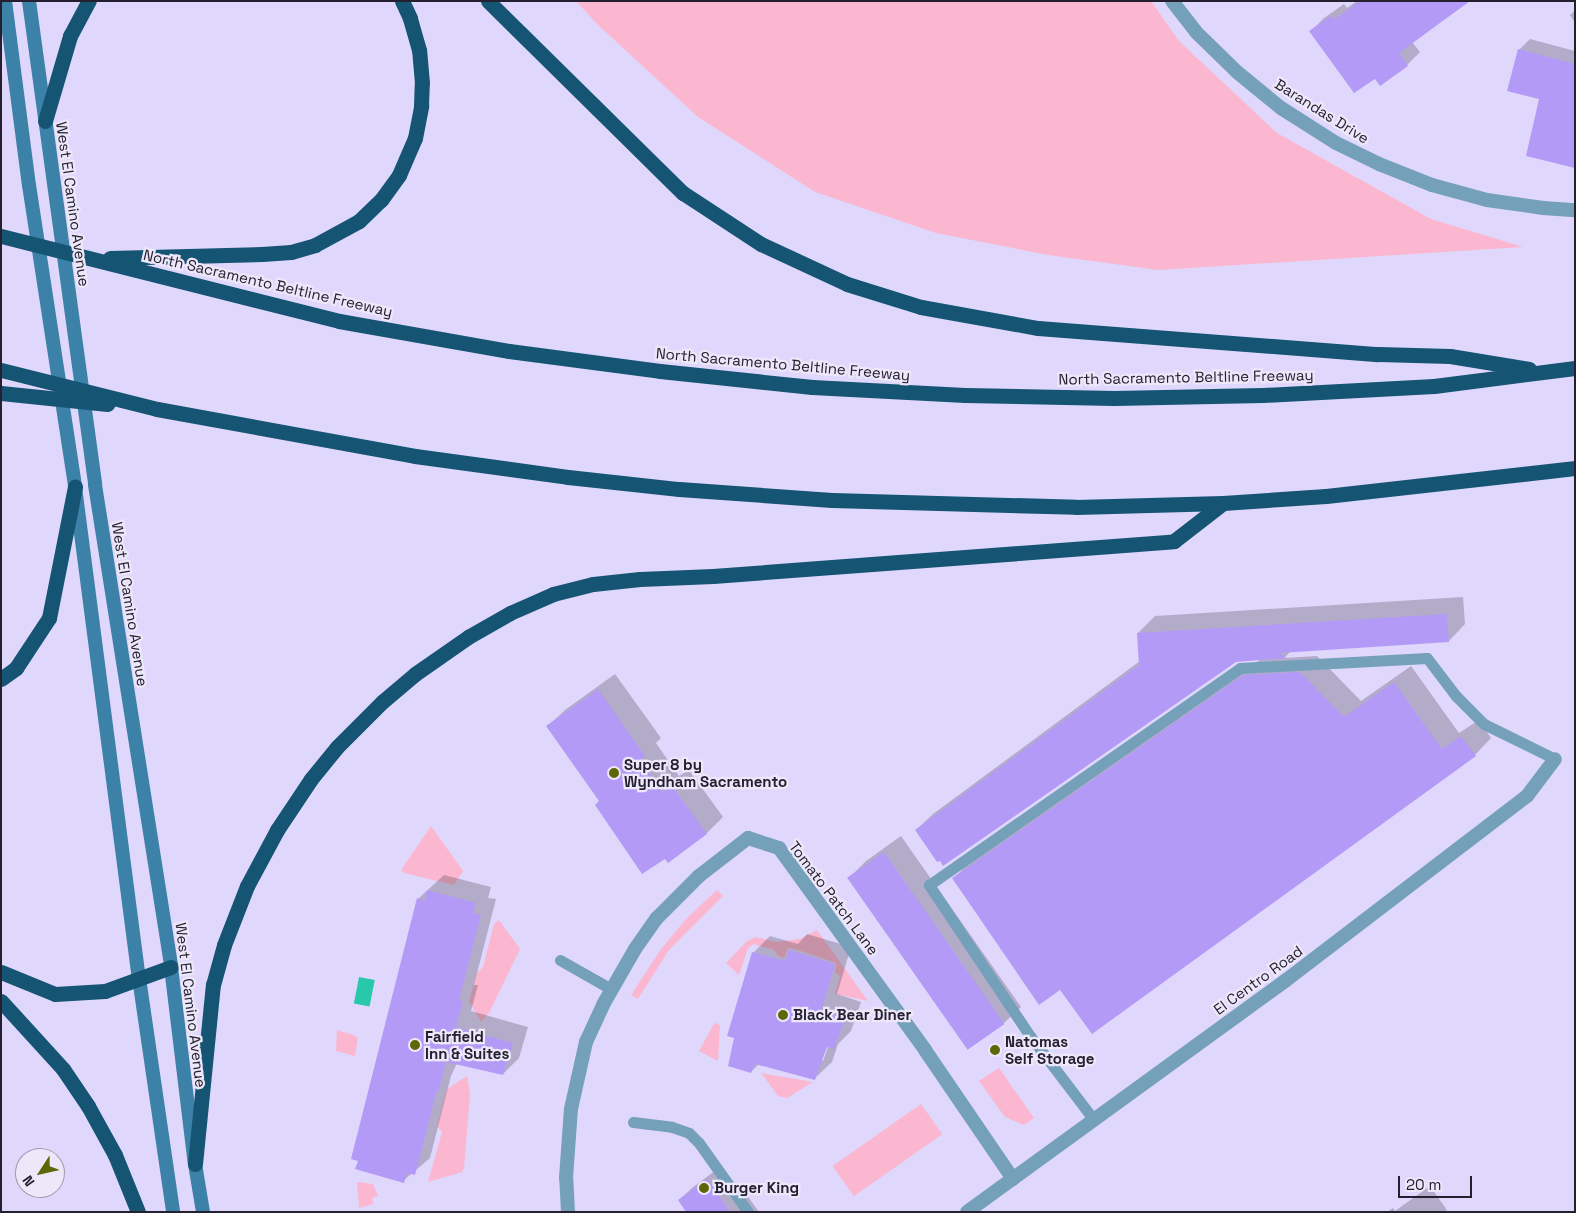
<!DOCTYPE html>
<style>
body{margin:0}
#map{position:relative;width:1576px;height:1213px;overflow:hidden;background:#e0d7fc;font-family:"Space Grotesk",sans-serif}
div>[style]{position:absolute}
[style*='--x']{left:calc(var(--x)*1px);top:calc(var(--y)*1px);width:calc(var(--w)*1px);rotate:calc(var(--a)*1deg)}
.green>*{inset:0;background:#fbb7d0;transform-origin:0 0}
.water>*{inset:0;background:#28c9aa;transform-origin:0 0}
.shadow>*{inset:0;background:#0003}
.building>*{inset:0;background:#b39af7;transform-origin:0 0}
.service>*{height:11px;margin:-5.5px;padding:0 5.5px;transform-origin:5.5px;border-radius:5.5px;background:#75a0ba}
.minor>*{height:14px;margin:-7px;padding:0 7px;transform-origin:7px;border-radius:7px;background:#75a0ba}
.secondary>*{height:14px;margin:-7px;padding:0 7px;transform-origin:7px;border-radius:7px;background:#3c81a7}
.motorway>*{height:15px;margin:-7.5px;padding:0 7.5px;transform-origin:7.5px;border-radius:7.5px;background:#155473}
.dots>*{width:14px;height:14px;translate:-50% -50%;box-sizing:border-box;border:2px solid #ece8fa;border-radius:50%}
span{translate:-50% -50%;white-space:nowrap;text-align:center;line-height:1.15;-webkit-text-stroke:4.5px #ece8fa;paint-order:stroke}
.street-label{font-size:15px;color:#242030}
.poi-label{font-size:15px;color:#242030;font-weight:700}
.left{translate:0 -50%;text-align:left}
.frame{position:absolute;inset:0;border:2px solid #242030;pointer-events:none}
.north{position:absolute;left:15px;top:1148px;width:50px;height:50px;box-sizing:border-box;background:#ece8fa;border:1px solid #9c98a9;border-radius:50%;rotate:235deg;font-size:14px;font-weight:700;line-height:20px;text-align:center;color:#242030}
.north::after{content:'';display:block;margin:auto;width:18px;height:22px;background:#5e6708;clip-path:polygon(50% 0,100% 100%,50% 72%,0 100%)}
.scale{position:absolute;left:1398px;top:1176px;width:74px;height:22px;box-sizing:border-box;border:2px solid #242030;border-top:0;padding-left:6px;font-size:15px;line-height:18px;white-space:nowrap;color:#242030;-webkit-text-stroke:4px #ece8fa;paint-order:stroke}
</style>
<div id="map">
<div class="green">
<div style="clip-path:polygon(576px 1px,1151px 1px,1179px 41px,1277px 133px,1431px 219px,1523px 247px,1158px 270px,1048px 255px,936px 233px,815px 192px,698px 117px,597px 24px)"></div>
<div style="clip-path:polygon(431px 826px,463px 871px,454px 885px,404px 873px,401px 870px)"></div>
<div style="clip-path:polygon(717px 890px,723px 896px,669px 950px,638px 999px,631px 995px,661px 949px,686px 919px)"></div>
<div style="clip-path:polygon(499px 920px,520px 949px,489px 1013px,481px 1022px,469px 1001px,477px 973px,483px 967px,494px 924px)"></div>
<div style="clip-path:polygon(817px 930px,868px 1001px,835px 994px,840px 976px,835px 973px,836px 963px,798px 950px,788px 948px,784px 958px,778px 956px,774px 950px,753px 944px,748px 948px,739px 975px,726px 963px,747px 941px,756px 937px,776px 942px,800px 939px)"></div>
<div style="clip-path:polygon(717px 1023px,720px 1026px,718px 1061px,699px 1051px,714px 1024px)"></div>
<div style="clip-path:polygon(337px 1030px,356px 1036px,358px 1038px,355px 1056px,336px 1051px)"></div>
<div style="clip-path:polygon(999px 1068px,1034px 1118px,1024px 1125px,1005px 1117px,979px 1081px)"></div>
<div style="clip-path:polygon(761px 1073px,813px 1082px,787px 1098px,778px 1096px)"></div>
<div style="clip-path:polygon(467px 1076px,470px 1094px,464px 1168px,462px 1172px,428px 1182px,442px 1132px,437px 1126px,447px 1089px)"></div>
<div style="left:921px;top:1104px;width:37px;height:108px;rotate:55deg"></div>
<div style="clip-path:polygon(357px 1182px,373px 1184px,378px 1196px,372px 1198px,373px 1204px,359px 1208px)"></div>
</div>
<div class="water">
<div style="left:359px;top:977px;width:16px;height:27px;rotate:11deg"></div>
</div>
<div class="shadow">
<div style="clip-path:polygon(1357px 1px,1468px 1px,1412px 42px,1420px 52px,1407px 65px,1375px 77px,1311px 31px,1324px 18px,1344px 4px,1347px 8px)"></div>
<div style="clip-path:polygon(1575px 10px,1575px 23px,1570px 15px)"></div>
<div style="clip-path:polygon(1530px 39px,1575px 51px,1575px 166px,1519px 50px)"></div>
<div style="clip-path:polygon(1463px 597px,1465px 624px,1449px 641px,1291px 651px,1284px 658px,1317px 656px,1361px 701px,1411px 666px,1459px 733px,1479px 720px,1491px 738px,1475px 755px,954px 878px,970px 862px,1261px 659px,1235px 661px,916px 830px,933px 814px,1140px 661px,1138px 633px,1155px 616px)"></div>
<div style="clip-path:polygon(615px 674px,661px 738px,656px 743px,679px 776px,689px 770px,723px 817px,707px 833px,668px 862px,600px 801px,548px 726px,565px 710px)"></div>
<div style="clip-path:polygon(901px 836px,1021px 1007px,1004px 1023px,849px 878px,866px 861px)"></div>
<div style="clip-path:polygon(444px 875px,491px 887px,488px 898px,496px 899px,474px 985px,478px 985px,471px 1011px,528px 1027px,519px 1058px,503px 1074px,457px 1063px,451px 1076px,430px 1158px,403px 1181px,418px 899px)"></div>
<div style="clip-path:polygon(evenodd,807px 934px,851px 947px,837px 994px,861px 1002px,851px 1031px,838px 1044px,832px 1062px,815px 1078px,759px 1064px,751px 1072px,753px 953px,770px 936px,798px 944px,807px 934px,828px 1040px,830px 1041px,823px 1061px,821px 1061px,828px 1040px)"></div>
<div style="clip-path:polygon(720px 1167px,739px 1194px,744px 1191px,759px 1212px,687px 1212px,679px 1200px,692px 1188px)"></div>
<div style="clip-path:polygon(1430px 1186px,1447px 1210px,1445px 1212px,1387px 1212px,1393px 1208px,1395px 1211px)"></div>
</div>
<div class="building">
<div style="clip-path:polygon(1360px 1px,1470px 1px,1399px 53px,1408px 66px,1380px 86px,1375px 79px,1354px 93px,1309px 31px,1331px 16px,1334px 20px)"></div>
<div style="clip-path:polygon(1518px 49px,1575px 64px,1575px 168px,1526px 156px,1539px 99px,1507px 91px)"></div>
<div style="clip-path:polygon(1447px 614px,1449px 642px,1280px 653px,1286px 658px,1236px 662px,943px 866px,940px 861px,937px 862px,915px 830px,1139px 665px,1137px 633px)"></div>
<div style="clip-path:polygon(1300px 672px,1344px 717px,1394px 682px,1442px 749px,1461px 736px,1476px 756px,1092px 1034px,1060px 990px,1039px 1005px,952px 878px,1243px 675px)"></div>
<div style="clip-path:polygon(598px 689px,645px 756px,640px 760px,662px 792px,672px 786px,707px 834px,668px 863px,665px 859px,642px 874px,595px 805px,599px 801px,546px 726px)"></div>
<div style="left:884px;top:852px;width:210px;height:45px;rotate:55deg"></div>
<div style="clip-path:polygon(427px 890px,476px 903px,473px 913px,481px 915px,459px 1000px,463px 1001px,456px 1027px,513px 1043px,503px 1075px,446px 1062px,439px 1090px,437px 1090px,415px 1175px,407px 1173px,404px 1183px,355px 1169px,358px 1161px,351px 1159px,417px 898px,425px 901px)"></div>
<div style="clip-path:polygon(789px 950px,835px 964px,821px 1011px,845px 1019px,834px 1049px,827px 1047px,815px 1080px,755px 1064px,751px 1073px,728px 1066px,734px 1038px,727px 1036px,752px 952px,785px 961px)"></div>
<div style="clip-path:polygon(707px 1179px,730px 1212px,686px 1212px,678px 1200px)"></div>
</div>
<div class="service">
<div style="--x:560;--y:960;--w:59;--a:29.6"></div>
<div style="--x:1094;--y:1120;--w:106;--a:-127.3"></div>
<div style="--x:1030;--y:1036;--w:182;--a:-123.8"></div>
<div style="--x:929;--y:885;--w:379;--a:-34.9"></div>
<div style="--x:1240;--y:668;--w:187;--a:-3.1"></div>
<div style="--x:1427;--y:658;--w:48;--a:52.7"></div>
<div style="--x:1456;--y:696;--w:40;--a:45"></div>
<div style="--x:1484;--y:724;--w:79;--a:26.2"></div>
<div style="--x:633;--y:1122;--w:39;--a:7"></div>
<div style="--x:672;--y:1127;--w:18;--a:19"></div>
<div style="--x:689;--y:1133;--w:14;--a:45"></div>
<div style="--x:699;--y:1143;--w:85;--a:54.6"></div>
</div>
<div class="minor">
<div style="--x:1172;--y:1;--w:39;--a:52"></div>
<div style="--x:1196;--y:32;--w:57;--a:44.3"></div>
<div style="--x:1237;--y:72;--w:57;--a:39.3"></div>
<div style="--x:1281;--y:108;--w:65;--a:32.5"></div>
<div style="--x:1336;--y:143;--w:48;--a:26"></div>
<div style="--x:1379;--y:164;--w:57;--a:21.6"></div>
<div style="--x:1432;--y:185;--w:57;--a:15.3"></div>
<div style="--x:1487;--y:200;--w:57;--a:8.1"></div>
<div style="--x:1543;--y:208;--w:32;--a:4"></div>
<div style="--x:568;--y:1212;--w:34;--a:-93"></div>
<div style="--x:566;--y:1178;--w:69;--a:-85.9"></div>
<div style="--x:571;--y:1109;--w:69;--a:-77.4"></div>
<div style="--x:586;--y:1042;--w:43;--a:-65.2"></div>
<div style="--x:604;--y:1003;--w:62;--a:-60.1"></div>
<div style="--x:635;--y:949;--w:38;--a:-55"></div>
<div style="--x:657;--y:918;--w:59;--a:-45"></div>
<div style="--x:699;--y:876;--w:62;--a:-37.8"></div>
<div style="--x:748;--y:838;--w:33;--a:18"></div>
<div style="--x:779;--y:848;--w:249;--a:54.1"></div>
<div style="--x:925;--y:1050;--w:156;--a:55.7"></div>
<div style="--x:967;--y:1212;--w:393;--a:-36"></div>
<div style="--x:1285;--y:981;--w:305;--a:-37.4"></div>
<div style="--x:1527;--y:796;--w:46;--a:-52.9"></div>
</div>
<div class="secondary">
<div style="--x:5;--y:1;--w:186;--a:82.6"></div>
<div style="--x:29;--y:185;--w:305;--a:81.3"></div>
<div style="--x:75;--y:487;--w:495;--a:82.6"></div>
<div style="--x:139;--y:978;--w:236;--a:81.7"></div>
<div style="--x:29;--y:1;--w:488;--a:82.2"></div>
<div style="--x:95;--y:485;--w:488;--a:81"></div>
<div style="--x:171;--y:967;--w:198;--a:83.1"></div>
<div style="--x:195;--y:1164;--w:49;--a:80.5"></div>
</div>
<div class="motorway">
<div style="--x:488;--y:1;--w:274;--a:44.6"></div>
<div style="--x:683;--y:193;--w:93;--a:33.2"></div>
<div style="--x:761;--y:244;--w:95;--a:24.9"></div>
<div style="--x:847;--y:284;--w:77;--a:17.3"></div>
<div style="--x:921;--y:307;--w:119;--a:10.2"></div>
<div style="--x:1038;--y:328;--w:341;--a:4.4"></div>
<div style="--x:1378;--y:354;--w:72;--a:1.6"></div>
<div style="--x:1450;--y:356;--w:80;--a:9.3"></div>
<div style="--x:45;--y:121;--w:89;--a:-73.6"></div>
<div style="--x:70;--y:36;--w:40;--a:-62"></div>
<div style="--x:1;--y:236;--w:349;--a:14.1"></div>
<div style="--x:339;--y:321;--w:173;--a:10"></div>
<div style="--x:509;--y:351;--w:152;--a:7.5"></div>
<div style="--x:660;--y:371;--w:153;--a:6"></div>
<div style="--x:812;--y:387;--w:153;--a:3"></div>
<div style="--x:965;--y:395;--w:149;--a:1.2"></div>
<div style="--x:1114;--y:398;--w:149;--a:-1.2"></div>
<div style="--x:1263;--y:395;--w:171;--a:-3"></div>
<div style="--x:1434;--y:386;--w:142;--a:-7.3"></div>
<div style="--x:110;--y:258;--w:152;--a:-1.5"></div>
<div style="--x:262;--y:254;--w:29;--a:-4"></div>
<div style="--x:291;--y:252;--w:25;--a:-16"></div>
<div style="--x:315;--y:245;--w:50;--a:-28.6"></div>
<div style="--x:359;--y:221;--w:30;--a:-44"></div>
<div style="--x:381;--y:200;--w:31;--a:-54"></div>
<div style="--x:399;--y:175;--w:40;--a:-66.6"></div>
<div style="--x:415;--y:138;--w:33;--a:-79"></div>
<div style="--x:421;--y:106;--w:23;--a:-88"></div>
<div style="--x:422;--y:83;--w:33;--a:-95"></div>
<div style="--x:419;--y:50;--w:33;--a:-106"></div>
<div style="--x:410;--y:18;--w:19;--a:-115"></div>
<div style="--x:1;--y:370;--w:161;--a:14"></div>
<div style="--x:157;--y:409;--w:262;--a:10.3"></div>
<div style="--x:415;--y:456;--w:154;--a:7.8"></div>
<div style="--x:568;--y:477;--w:112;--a:6.2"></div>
<div style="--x:679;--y:489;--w:153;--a:4.1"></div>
<div style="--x:832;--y:500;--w:244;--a:1.6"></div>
<div style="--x:1076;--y:507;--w:147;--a:-1.6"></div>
<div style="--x:1223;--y:503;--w:103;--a:-3.9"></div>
<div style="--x:1326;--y:496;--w:251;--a:-6.4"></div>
<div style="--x:1;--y:393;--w:107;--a:5.9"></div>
<div style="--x:1;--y:679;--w:19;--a:-36"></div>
<div style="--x:16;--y:668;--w:60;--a:-56.6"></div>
<div style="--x:49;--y:618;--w:134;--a:-78.8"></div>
<div style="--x:1;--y:972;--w:58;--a:22.2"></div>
<div style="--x:55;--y:994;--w:50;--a:-3.4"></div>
<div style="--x:105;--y:991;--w:70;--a:-20"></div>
<div style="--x:1;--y:1001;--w:92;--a:47.6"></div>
<div style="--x:63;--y:1069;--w:45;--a:56"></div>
<div style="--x:88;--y:1106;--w:56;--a:61.1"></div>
<div style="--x:115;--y:1155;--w:61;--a:68"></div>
<div style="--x:195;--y:1164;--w:180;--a:-84.3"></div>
<div style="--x:213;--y:985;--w:41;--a:-74.6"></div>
<div style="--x:224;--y:945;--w:63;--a:-68.7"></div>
<div style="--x:247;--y:886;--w:64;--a:-61.8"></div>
<div style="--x:277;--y:830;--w:61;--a:-56.3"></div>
<div style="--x:311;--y:779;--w:41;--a:-50.9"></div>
<div style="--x:337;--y:747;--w:64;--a:-45"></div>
<div style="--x:382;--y:702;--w:43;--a:-40.3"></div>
<div style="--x:415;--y:674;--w:65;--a:-34.9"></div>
<div style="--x:468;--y:637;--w:48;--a:-29.7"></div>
<div style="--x:510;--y:613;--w:47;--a:-23.8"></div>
<div style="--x:553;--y:594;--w:41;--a:-14"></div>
<div style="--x:593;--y:584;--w:47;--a:-6.1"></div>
<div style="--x:640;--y:579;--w:73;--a:-2.4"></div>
<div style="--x:713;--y:576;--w:462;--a:-4.3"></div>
<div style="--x:1174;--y:541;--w:62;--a:-37.8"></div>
</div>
<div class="dots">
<div style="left:614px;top:773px;background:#5e6708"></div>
<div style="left:783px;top:1015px;background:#5e6708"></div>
<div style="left:415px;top:1045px;background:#5e6708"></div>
<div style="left:995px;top:1050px;background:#5e6708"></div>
<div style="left:704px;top:1188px;background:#5e6708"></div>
</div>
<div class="street-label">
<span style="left:1322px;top:111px;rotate:32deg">Barandas Drive</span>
<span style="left:73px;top:204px;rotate:82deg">West El Camino Avenue</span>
<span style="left:268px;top:283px;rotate:13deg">North Sacramento Beltline Freeway</span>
<span style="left:783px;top:364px;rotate:5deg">North Sacramento Beltline Freeway</span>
<span style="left:1186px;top:377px;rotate:-1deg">North Sacramento Beltline Freeway</span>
<span style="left:130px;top:604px;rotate:81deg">West El Camino Avenue</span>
<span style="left:834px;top:898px;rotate:53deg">Tomato Patch Lane</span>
<span style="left:1258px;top:980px;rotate:-36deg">El Centro Road</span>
<span style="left:191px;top:1005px;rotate:83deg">West El Camino Avenue</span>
</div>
<div class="poi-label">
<span class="left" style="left:624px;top:773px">Super 8 by<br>Wyndham Sacramento</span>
<span class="left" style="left:793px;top:1015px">Black Bear Diner</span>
<span class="left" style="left:425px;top:1045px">Fairfield<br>Inn &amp; Suites</span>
<span class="left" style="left:1005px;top:1050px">Natomas<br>Self Storage</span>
<span class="left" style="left:714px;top:1188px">Burger King</span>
</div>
<div class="frame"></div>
<div class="north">N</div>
<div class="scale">20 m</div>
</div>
